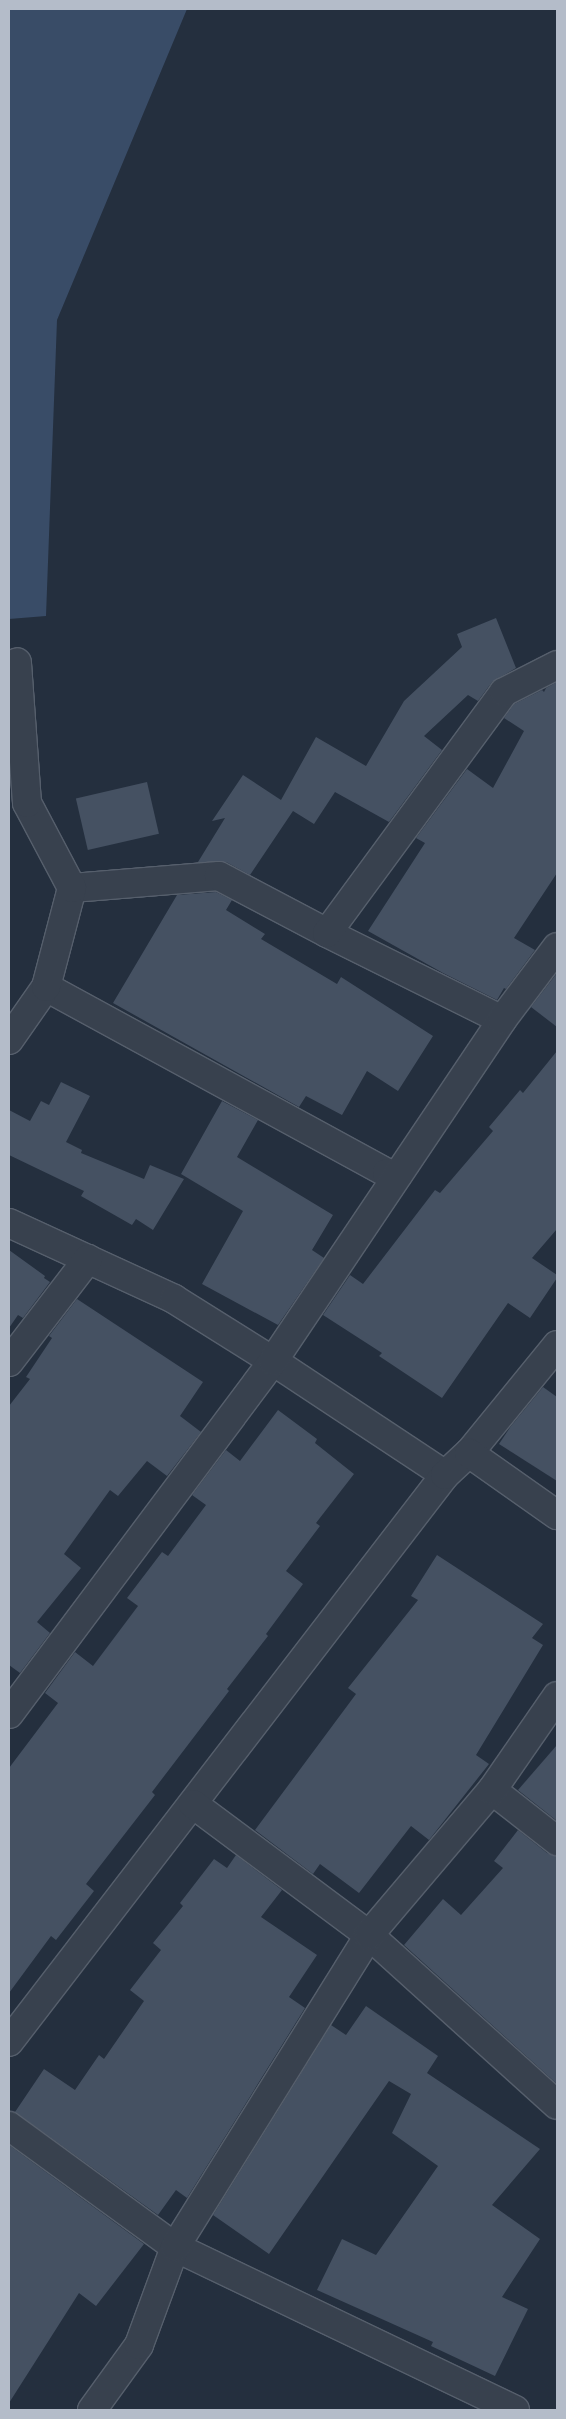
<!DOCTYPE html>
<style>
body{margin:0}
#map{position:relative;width:566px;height:2419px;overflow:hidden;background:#242f3e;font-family:"Work Sans",sans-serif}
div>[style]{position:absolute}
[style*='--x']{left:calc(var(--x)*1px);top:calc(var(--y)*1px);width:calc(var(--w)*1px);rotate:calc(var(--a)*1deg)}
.water>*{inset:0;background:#394c67}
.building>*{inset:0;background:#455162;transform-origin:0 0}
.roads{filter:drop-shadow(1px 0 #565f6c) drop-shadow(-1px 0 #565f6c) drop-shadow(0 1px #565f6c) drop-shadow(0 -1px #565f6c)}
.street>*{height:28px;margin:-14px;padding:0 14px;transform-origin:14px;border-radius:14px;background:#38414e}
span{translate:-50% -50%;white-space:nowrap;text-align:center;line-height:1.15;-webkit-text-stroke:4px #1d2633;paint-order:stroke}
.frame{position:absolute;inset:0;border:10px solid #b4bcc9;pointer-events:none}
</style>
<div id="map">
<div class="water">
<div style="clip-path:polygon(9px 9px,187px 9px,57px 320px,46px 616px,9px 619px)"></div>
</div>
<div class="building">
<div style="clip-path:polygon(496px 618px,516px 668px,492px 682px,478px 701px,468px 695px,424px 736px,442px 750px,389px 822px,335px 792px,314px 824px,293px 811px,250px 875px,226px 862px,198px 862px,225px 818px,212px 821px,243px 775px,281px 800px,316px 737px,366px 766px,404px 701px,462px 647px,457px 634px)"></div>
<div style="clip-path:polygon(557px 682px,557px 873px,514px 938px,535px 950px,506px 989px,504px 988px,497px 1000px,443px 973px,368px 931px,425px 843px,416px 838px,467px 769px,493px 788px,524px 731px,504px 718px,514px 704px,542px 690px,544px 692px,546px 688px)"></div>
<div style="left:147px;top:782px;width:53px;height:73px;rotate:77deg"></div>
<div style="clip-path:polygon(216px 892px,232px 900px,226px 910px,265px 934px,261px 939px,337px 984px,341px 977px,433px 1036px,398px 1091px,367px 1071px,342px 1115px,306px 1096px,299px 1107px,113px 1003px,177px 895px)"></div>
<div style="clip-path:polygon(557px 973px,557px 1027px,531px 1007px)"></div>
<div style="clip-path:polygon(557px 1051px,557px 1229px,532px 1258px,557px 1275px,557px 1278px,530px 1318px,508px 1303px,442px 1398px,379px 1356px,382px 1353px,323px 1315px,350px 1275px,363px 1284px,435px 1190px,440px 1193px,493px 1131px,489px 1127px,520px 1090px,523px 1093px)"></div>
<div style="clip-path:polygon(61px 1082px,90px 1096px,66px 1142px,82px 1150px,81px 1153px,144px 1179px,150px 1165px,184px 1179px,153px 1230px,136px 1219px,132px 1225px,81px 1196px,84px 1191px,9px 1155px,9px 1110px,30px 1121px,41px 1101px,49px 1105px)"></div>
<div style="clip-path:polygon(222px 1101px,258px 1120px,237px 1157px,333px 1215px,312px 1250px,324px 1258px,278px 1325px,202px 1284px,243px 1211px,181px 1174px)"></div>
<div style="clip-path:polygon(9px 1250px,45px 1276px,44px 1278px,50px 1282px,23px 1318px,18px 1315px,9px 1328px)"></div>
<div style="clip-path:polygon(77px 1299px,203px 1382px,180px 1416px,201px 1432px,167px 1476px,147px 1461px,118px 1496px,110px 1490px,64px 1554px,81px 1568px,37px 1622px,50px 1633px,20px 1673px,9px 1665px,9px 1406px,30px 1379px,26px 1377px,52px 1338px,49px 1336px)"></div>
<div style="clip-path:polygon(543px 1387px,557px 1397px,557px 1481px,499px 1444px,511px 1426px)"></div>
<div style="clip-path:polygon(278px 1410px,317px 1439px,315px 1443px,354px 1474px,316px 1523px,320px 1526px,286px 1571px,303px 1584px,266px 1634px,268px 1636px,227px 1689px,229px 1691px,152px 1792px,155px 1795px,86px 1884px,94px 1891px,56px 1940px,51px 1936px,9px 1993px,9px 1768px,58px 1703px,45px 1693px,75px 1652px,93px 1666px,138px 1606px,127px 1598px,162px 1552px,168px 1556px,206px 1505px,192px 1495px,226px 1450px,240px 1461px)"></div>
<div style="clip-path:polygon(437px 1555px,543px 1624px,532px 1638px,543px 1645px,476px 1755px,489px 1764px,429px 1840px,411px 1826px,359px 1893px,320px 1864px,313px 1874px,255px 1830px,356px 1694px,348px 1688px,418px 1600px,411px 1596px)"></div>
<div style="clip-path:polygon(557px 1745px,557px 1821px,518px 1790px)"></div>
<div style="clip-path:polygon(518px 1830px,547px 1853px,557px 1856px,557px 2084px,404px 1945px,443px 1899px,461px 1915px,503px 1868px,494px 1861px)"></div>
<div style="clip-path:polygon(236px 1855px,282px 1890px,261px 1917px,317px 1955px,289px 1997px,305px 2008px,187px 2198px,176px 2190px,158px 2215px,15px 2112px,44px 2069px,75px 2090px,99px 2055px,104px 2059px,144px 2001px,130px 1990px,161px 1950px,153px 1943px,183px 1906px,180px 1903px,214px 1859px,227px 1868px)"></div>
<div style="clip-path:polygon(366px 2006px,438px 2056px,427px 2073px,540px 2149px,492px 2205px,540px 2239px,502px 2297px,528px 2309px,495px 2376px,431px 2346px,433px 2342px,317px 2290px,342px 2239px,376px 2255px,438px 2166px,392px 2133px,411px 2094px,389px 2081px,269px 2254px,213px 2215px,331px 2025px,346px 2035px)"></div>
<div style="clip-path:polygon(9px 2145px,144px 2244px,96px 2306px,79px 2293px,9px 2403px)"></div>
</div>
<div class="roads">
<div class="street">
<div style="--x:72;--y:888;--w:147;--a:-4.7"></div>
<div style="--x:219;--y:876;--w:122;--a:27.8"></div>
<div style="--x:327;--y:933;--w:195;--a:26.4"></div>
<div style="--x:327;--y:933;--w:299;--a:-53.7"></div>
<div style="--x:504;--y:692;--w:59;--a:-27"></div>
<div style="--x:46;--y:987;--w:388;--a:28.6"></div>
<div style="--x:387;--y:1173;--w:11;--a:10"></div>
<div style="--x:9;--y:1040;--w:65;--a:-55.1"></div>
<div style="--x:46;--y:987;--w:102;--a:-75.3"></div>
<div style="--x:72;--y:888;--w:96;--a:-117.9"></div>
<div style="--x:27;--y:803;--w:141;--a:-94.1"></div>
<div style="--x:9;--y:1223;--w:182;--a:24.7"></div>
<div style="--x:174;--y:1299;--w:117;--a:32.1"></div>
<div style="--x:273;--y:1361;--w:206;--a:33.5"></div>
<div style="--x:445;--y:1475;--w:715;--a:127.56"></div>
<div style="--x:9;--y:1362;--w:130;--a:-52.5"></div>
<div style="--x:469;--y:1453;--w:139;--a:-50.8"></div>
<div style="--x:445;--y:1475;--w:33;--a:-43"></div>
<div style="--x:469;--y:1453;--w:108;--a:35.2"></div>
<div style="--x:9;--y:1714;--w:441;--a:-53.2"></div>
<div style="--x:273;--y:1361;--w:411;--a:-56.1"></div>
<div style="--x:502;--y:1020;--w:91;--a:-53"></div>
<div style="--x:492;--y:1790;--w:83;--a:38.1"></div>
<div style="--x:193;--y:1804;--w:219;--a:36.7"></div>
<div style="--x:369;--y:1935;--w:253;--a:42.1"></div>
<div style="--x:9;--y:2126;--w:205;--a:36.1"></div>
<div style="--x:175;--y:2247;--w:377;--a:25.6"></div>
<div style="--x:92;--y:2410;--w:80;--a:-54.1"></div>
<div style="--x:139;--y:2345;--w:104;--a:-69.8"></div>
<div style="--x:175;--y:2247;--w:367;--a:-58.1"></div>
<div style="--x:369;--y:1935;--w:190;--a:-49.7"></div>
<div style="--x:492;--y:1790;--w:114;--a:-55.3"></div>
</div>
</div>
<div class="frame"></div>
</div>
